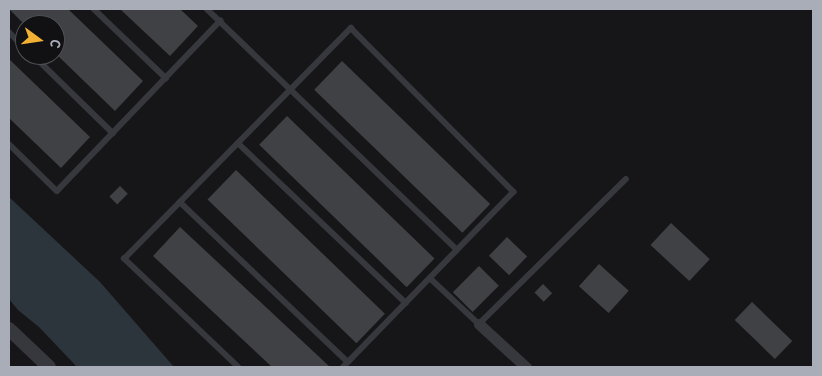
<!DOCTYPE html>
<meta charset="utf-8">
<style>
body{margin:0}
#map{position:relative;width:822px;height:376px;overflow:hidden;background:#161618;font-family:Overpass,sans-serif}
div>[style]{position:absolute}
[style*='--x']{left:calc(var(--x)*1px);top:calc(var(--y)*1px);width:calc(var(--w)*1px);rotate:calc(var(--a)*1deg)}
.water>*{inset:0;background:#2c353c}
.building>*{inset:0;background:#404145;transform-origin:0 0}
.service>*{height:5.5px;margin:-2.75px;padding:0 2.75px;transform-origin:2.75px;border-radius:2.75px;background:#37383d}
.minor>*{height:11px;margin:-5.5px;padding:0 5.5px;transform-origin:5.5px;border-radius:5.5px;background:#37383d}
.tertiary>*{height:14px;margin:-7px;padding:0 7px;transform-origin:7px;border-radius:7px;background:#37383d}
span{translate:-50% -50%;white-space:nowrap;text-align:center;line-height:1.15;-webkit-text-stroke:5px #111113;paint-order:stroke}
.frame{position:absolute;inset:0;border:10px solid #a8adb8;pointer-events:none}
.north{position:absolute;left:15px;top:15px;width:50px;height:50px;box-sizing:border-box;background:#111113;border:1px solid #4d4f55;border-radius:50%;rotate:104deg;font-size:14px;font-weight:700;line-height:20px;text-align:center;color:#a8adb8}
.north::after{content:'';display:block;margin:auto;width:18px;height:22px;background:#f2b134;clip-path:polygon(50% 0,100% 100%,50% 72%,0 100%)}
</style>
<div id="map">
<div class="water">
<div style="clip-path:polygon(9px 197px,100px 282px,174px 367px,77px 367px,39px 327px,18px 310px,9px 299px)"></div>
</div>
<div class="building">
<div style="clip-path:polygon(9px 9px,68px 9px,143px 81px,115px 111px,55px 53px,55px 25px,25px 25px)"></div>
<div style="clip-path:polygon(120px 9px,180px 9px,198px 26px,170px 56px)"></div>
<div style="clip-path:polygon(9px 59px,90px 137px,61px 168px,9px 118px)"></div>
<div style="left:342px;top:61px;width:206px;height:40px;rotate:44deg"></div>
<div style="left:287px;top:116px;width:205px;height:40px;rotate:44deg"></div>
<div style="left:236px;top:170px;width:207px;height:41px;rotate:44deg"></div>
<div style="left:120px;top:186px;width:11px;height:15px;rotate:45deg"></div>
<div style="left:671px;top:223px;width:53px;height:30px;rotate:43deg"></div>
<div style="clip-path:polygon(180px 227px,330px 367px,272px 367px,153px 256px)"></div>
<div style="left:507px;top:237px;width:28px;height:26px;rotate:44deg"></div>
<div style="left:599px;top:264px;width:40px;height:30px;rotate:42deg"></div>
<div style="left:479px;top:266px;width:28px;height:37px;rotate:45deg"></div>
<div style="left:543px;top:284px;width:13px;height:12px;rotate:45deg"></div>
<div style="left:752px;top:302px;width:56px;height:25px;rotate:44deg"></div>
</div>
<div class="service">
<div style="--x:94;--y:9;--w:100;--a:43.8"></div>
<div style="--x:207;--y:9;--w:347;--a:43.9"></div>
<div style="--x:9;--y:32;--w:23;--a:45"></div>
<div style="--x:33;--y:55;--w:112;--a:44.3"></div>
<div style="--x:238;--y:143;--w:232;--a:43.6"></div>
<div style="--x:9;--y:144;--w:67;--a:44.4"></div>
<div style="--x:57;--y:191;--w:236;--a:-46.2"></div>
<div style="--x:180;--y:202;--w:232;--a:43.6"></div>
<div style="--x:430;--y:278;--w:67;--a:43.2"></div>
<div style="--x:479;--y:324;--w:206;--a:-44.6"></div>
<div style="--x:238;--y:367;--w:157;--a:-136.5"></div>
<div style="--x:124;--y:259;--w:324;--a:-45.5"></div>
<div style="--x:351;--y:28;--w:231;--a:45.2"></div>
<div style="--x:514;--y:192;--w:244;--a:134.2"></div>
</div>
<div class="minor">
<div style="--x:479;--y:324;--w:64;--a:42.5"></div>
</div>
<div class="tertiary">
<div style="--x:9;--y:329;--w:55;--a:43.5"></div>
</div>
<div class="frame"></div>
<div class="north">С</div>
</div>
